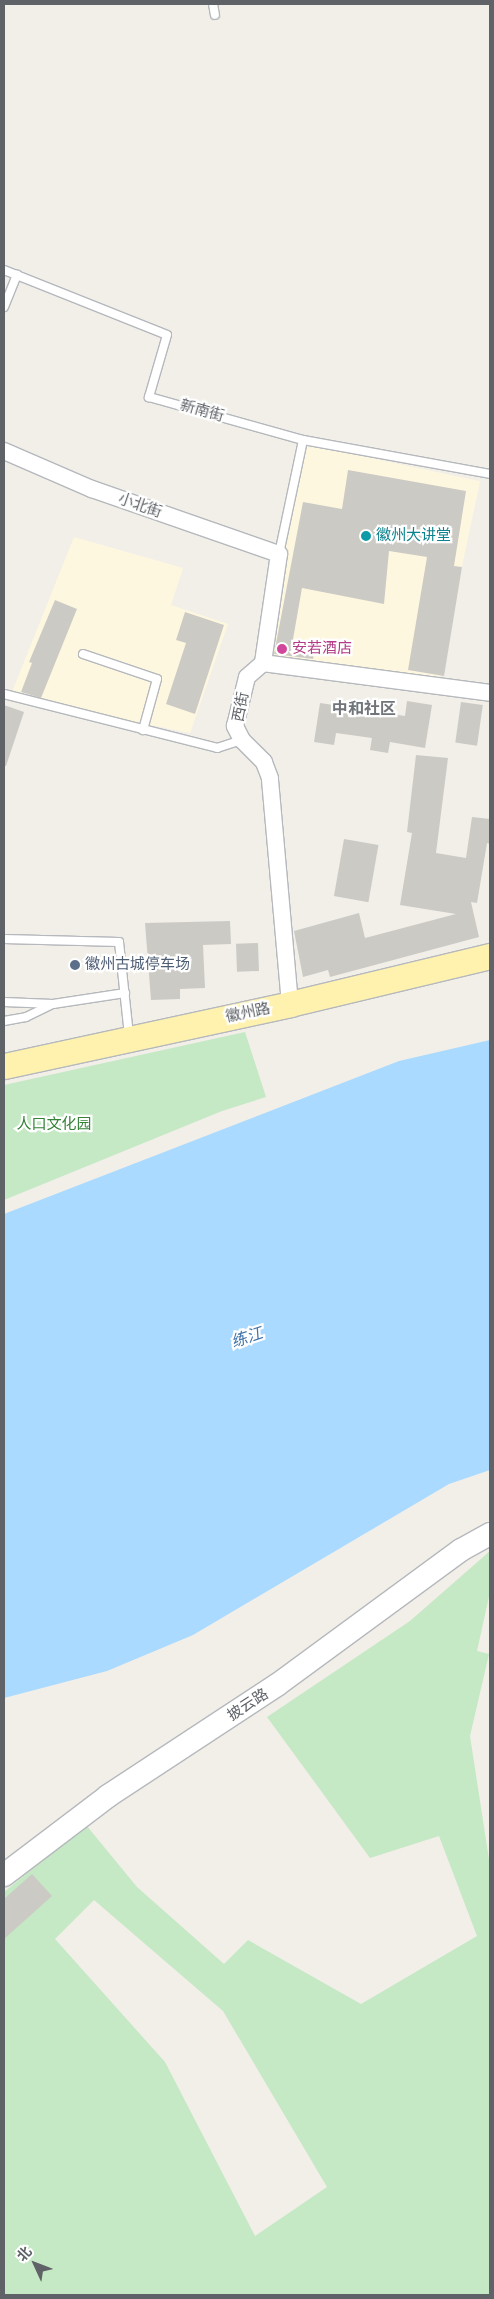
<!DOCTYPE html>
<meta charset="utf-8">
<style>
body{margin:0}
#map{position:relative;width:494px;height:2299px;overflow:hidden;background:#f1efe8;font-family:"Roboto Condensed","Noto Sans SC",sans-serif}
div>[style]{position:absolute}
[style*='--x']{left:calc(var(--x)*1px);top:calc(var(--y)*1px);width:calc(var(--w)*1px);rotate:calc(var(--a)*1deg)}
.commercial>*{inset:0;background:#fef7e0;transform-origin:0 0}
.green>*{inset:0;background:#c5e8c5}
.water>*{inset:0;background:#aadaff}
.building>*{inset:0;background:#cccac5;transform-origin:0 0}
.roads{filter:drop-shadow(1px 0 #b5b8bc) drop-shadow(-1px 0 #b5b8bc) drop-shadow(0 1px #b5b8bc) drop-shadow(0 -1px #b5b8bc)}
.lane>*{height:8px;margin:-4px;padding:0 4px;transform-origin:4px;border-radius:4px;background:#fff}
.street>*{height:16px;margin:-8px;padding:0 8px;transform-origin:8px;border-radius:8px;background:#fff}
.secondary>*{height:22px;margin:-11px;padding:0 11px;transform-origin:11px;border-radius:11px;background:#fff}
.primary>*{height:25px;margin:-12.5px;padding:0 12.5px;transform-origin:12.5px;border-radius:12.5px;background:#fff2af}
.dots>*{width:14px;height:14px;translate:-50% -50%;box-sizing:border-box;border:2px solid #fff;border-radius:50%}
span{translate:-50% -50%;white-space:nowrap;text-align:center;line-height:1.15;-webkit-text-stroke:4.5px #fff;paint-order:stroke}
.street-label{font-size:15px;color:#5f6368}
.culture-label{font-size:15px;color:#0d838f}
.left{translate:0 -50%;text-align:left}
.hotel-label{font-size:15px;color:#b23c85}
.service-label{font-size:15px;color:#4e5e75}
.park-label{font-size:15px;color:#348238}
.neighbourhood-label{font-size:16px;color:#70757a;font-weight:700}
.water-label{font-size:16px;color:#4174aa;font-style:italic}
.frame{position:absolute;inset:0;border:5px solid #5f6368;pointer-events:none}
.north{position:absolute;left:10px;top:2239px;width:50px;height:50px;-webkit-text-stroke:4px #fff;paint-order:stroke;rotate:313deg;font-size:14px;font-weight:700;line-height:20px;text-align:center;color:#5f6368}
.north::after{content:'';display:block;margin:auto;width:18px;height:22px;background:#5f6368;clip-path:polygon(50% 0,100% 100%,50% 72%,0 100%)}
</style>
<div id="map">
<div class="commercial">
<div style="left:305px;top:444px;width:179px;height:218px;rotate:12deg"></div>
<div style="clip-path:polygon(74px 537px,183px 568px,171px 605px,228px 624px,190px 733px,41px 703px,12px 692px)"></div>
</div>
<div class="green">
<div style="clip-path:polygon(245px 1032px,266px 1097px,222px 1111px,4px 1200px,4px 1085px)"></div>
<div style="clip-path:polygon(evenodd,490px 1551px,490px 1592px,477px 1651px,489px 1654px,470px 1736px,490px 1866px,490px 2295px,4px 2295px,4px 1892px,86px 1825px,137px 1887px,224px 1964px,248px 1940px,361px 2004px,477px 1936px,439px 1836px,370px 1858px,267px 1717px,410px 1621px,490px 1551px,94px 1900px,223px 2011px,327px 2187px,255px 2236px,165px 2062px,55px 1939px,94px 1900px)"></div>
</div>
<div class="water">
<div style="clip-path:polygon(490px 1040px,490px 1470px,449px 1484px,193px 1635px,107px 1671px,4px 1698px,4px 1214px,399px 1061px)"></div>
</div>
<div class="building">
<div style="clip-path:polygon(348px 470px,466px 491px,454px 566px,462px 567px,444px 676px,408px 670px,427px 557px,389px 551px,384px 604px,302px 588px,292px 645px,315px 649px,313px 659px,274px 654px,303px 502px,342px 509px)"></div>
<div style="clip-path:polygon(55px 600px,77px 609px,41px 698px,21px 692px,32px 663px,29px 662px)"></div>
<div style="clip-path:polygon(185px 612px,224px 625px,195px 714px,166px 704px,186px 643px,176px 640px)"></div>
<div style="clip-path:polygon(407px 701px,432px 705px,425px 748px,390px 742px,388px 753px,370px 750px,372px 738px,336px 733px,334px 745px,314px 742px,320px 703px,405px 716px)"></div>
<div style="left:461px;top:702px;width:22px;height:41px;rotate:8deg"></div>
<div style="clip-path:polygon(4px 705px,24px 712px,6px 766px,4px 766px)"></div>
<div style="clip-path:polygon(416px 755px,448px 758px,436px 853px,466px 858px,472px 817px,490px 819px,490px 844px,487px 843px,477px 903px,471px 902px,479px 937px,330px 977px,328px 970px,303px 977px,294px 931px,359px 913px,365px 938px,456px 914px,400px 905px,412px 833px,407px 832px)"></div>
<div style="left:344px;top:839px;width:35px;height:58px;rotate:10deg"></div>
<div style="clip-path:polygon(230px 921px,231px 944px,203px 945px,205px 988px,180px 989px,180px 999px,151px 1000px,145px 923px)"></div>
<div style="left:258px;top:943px;width:28px;height:22px;rotate:88deg"></div>
<div style="clip-path:polygon(32px 1874px,52px 1896px,4px 1939px,4px 1899px)"></div>
</div>
<div class="roads">
<div class="lane">
<div style="--x:213;--y:4;--w:11;--a:80"></div>
<div style="--x:4;--y:270;--w:175;--a:21.7"></div>
<div style="--x:167;--y:335;--w:65;--a:106.2"></div>
<div style="--x:149;--y:397;--w:160;--a:15.6"></div>
<div style="--x:303;--y:440;--w:190;--a:10.3"></div>
<div style="--x:4;--y:307;--w:35;--a:-68"></div>
<div style="--x:279;--y:554;--w:116;--a:-78.1"></div>
<div style="--x:83;--y:654;--w:78;--a:18.7"></div>
<div style="--x:157;--y:679;--w:53;--a:105.4"></div>
<div style="--x:4;--y:694;--w:220;--a:14.2"></div>
<div style="--x:217;--y:748;--w:26;--a:-18"></div>
<div style="--x:4;--y:939;--w:115;--a:1.5"></div>
<div style="--x:119;--y:942;--w:95;--a:83.9"></div>
<div style="--x:4;--y:1002;--w:49;--a:2.3"></div>
<div style="--x:53;--y:1004;--w:73;--a:-8.7"></div>
<div style="--x:4;--y:1021;--w:22;--a:-10"></div>
<div style="--x:26;--y:1017;--w:28;--a:-26"></div>
</div>
<div class="street">
<div style="--x:4;--y:451;--w:96;--a:23.4"></div>
<div style="--x:92;--y:489;--w:198;--a:19.2"></div>
<div style="--x:279;--y:554;--w:110;--a:98.4"></div>
<div style="--x:290;--y:1004;--w:227;--a:-95.1"></div>
<div style="--x:270;--y:778;--w:17;--a:-111"></div>
<div style="--x:264;--y:762;--w:31;--a:-135"></div>
<div style="--x:242;--y:740;--w:16;--a:-117"></div>
<div style="--x:235;--y:726;--w:50;--a:-76.2"></div>
<div style="--x:247;--y:677;--w:21;--a:-41"></div>
<div style="--x:263;--y:663;--w:229;--a:7.5"></div>
</div>
<div class="secondary">
<div style="--x:4;--y:1875;--w:131;--a:-37.2"></div>
<div style="--x:108;--y:1796;--w:202;--a:-33.3"></div>
<div style="--x:277;--y:1685;--w:228;--a:-36.3"></div>
<div style="--x:461;--y:1550;--w:33;--a:-29"></div>
</div>
<div class="primary">
<div style="--x:4;--y:1066;--w:293;--a:-12.2"></div>
<div style="--x:290;--y:1004;--w:206;--a:-13.5"></div>
</div>
</div>
<div class="dots">
<div style="left:366px;top:536px;background:#0f9aa8"></div>
<div style="left:282px;top:649px;background:#d1479c"></div>
<div style="left:75px;top:965px;background:#5c6f8a"></div>
</div>
<div class="street-label">
<span style="left:202px;top:411px;rotate:16deg">新南街</span>
<span style="left:140px;top:506px;rotate:19deg">小北街</span>
<span style="left:241px;top:707px;rotate:-79deg">西街</span>
<span style="left:248px;top:1013px;rotate:-12deg">徽州路</span>
<span style="left:248px;top:1705px;rotate:-33deg">披云路</span>
</div>
<div class="culture-label">
<span class="left" style="left:376px;top:536px">徽州大讲堂</span>
</div>
<div class="hotel-label">
<span class="left" style="left:292px;top:649px">安若酒店</span>
</div>
<div class="service-label">
<span class="left" style="left:85px;top:965px">徽州古城停车场</span>
</div>
<div class="park-label">
<span style="left:54px;top:1125px">人口文化园</span>
</div>
<div class="neighbourhood-label">
<span style="left:364px;top:709px">中和社区</span>
</div>
<div class="water-label">
<span style="left:247px;top:1338px;rotate:-18deg">练江</span>
</div>
<div class="frame"></div>
<div class="north">北</div>
</div>
